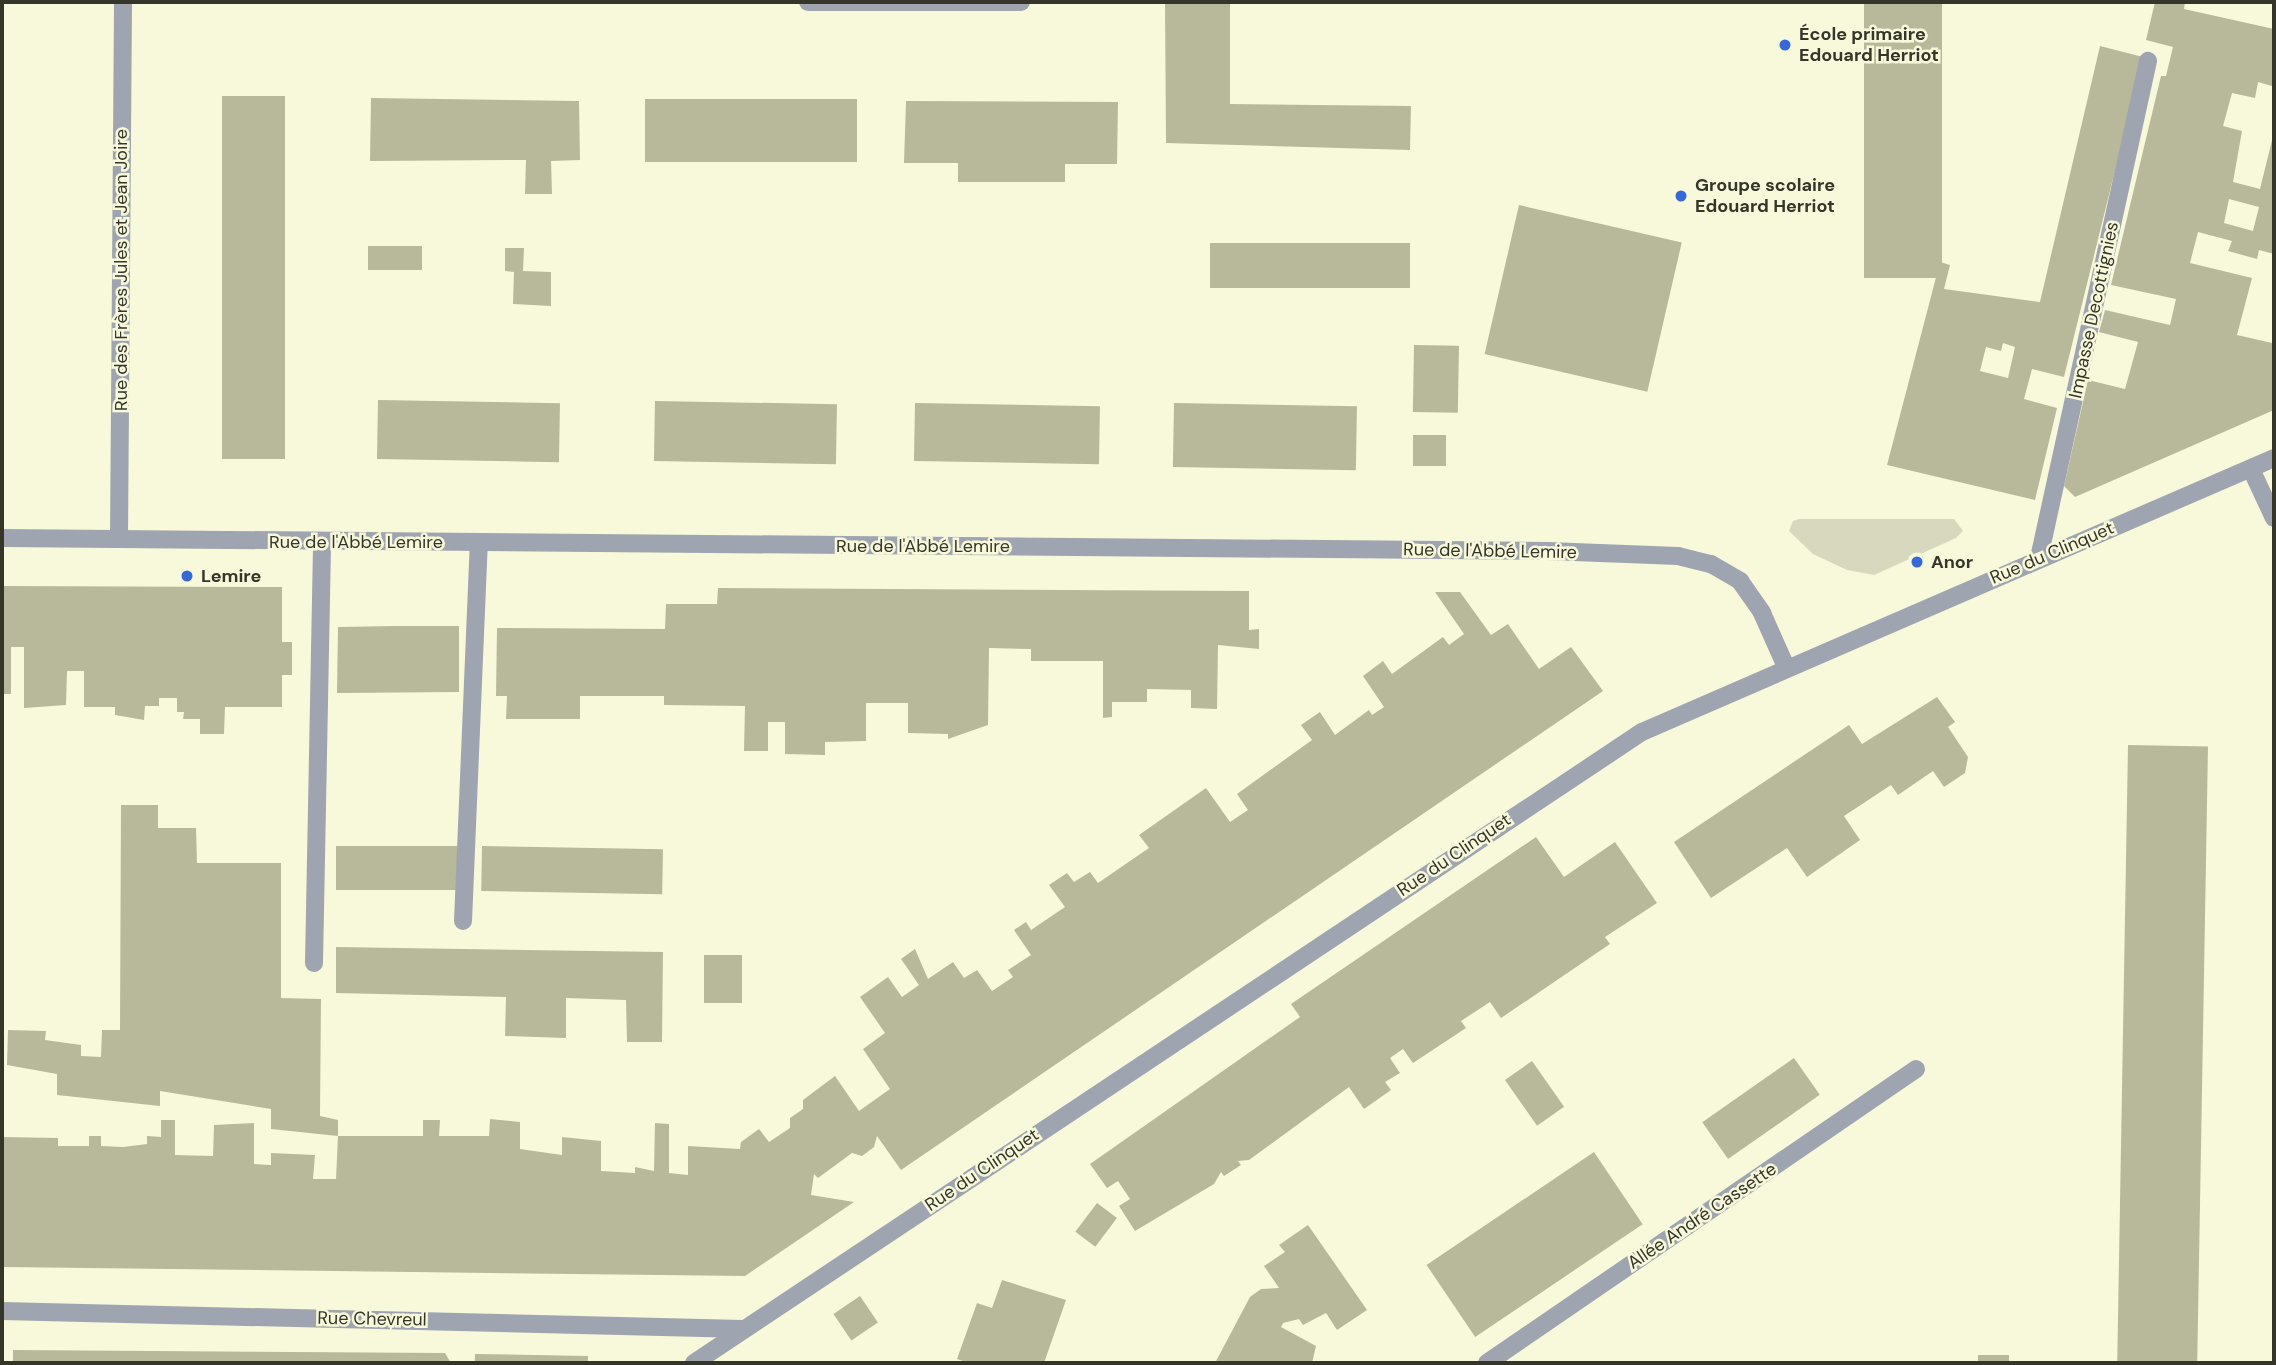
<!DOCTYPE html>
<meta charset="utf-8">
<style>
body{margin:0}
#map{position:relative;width:2276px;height:1365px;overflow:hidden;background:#f8f9db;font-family:"DM Sans",sans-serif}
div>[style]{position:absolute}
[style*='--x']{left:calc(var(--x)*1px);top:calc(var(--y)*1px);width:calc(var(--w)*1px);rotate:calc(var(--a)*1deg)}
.green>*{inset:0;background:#d8d8be}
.building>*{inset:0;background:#b8b99a;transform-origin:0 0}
.minor>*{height:18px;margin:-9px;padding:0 9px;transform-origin:9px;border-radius:9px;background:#9fa5b0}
.dots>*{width:19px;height:19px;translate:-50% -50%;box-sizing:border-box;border:4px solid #f8f9db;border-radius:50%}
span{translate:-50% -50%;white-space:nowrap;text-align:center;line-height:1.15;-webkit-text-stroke:5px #f8f9db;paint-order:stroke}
.poi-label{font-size:18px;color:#35352a;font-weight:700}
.left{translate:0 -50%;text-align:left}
.street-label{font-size:18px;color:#35352a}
.frame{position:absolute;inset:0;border:4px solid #35352a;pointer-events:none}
</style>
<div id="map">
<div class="green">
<div style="clip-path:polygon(1799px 519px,1954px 519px,1963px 531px,1956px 538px,1874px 575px,1847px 570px,1813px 554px,1789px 531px,1793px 521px)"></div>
</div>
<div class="building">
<div style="clip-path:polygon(1165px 2px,1230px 2px,1230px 104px,1411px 106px,1410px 150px,1166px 143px)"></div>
<div style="left:1864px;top:2px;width:78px;height:276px"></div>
<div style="clip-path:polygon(evenodd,2155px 2px,2185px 2px,2184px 9px,2274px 29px,2272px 86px,2258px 82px,2255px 98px,2232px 93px,2223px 126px,2242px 131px,2233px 182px,2260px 189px,2274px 132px,2274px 254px,2259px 250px,2257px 259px,2228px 251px,2232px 241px,2198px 232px,2190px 263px,2252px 278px,2237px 335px,2272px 343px,2274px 338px,2274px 410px,2075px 497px,2064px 486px,2088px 380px,2125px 389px,2138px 342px,2099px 332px,2105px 310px,2170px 325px,2176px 299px,2111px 285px,2161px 76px,2166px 76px,2173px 47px,2146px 40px,2155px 2px,2229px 199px,2259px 207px,2253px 231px,2224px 223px,2229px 199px)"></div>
<div style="clip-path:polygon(evenodd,2100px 46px,2143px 57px,2064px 377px,2032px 369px,2024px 399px,2057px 408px,2035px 500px,1887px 465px,1940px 262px,1950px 265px,1944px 289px,2040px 302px,2100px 46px,2003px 343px,2015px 347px,2008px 378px,1980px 371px,1986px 347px,2001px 351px,2003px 343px)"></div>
<div style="left:222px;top:96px;width:63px;height:363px"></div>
<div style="clip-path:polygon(371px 98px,579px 101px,580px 160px,551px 161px,552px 194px,525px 194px,526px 160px,370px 161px)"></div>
<div style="left:645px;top:99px;width:212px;height:63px"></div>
<div style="clip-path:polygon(906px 101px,1118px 102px,1117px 164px,1065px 164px,1065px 182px,958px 182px,958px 163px,904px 163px)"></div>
<div style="left:1519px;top:205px;width:167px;height:153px;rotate:13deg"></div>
<div style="left:1210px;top:243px;width:200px;height:45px"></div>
<div style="left:368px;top:246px;width:54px;height:24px"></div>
<div style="clip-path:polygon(505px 248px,524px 248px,523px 271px,551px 272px,551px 306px,513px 304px,514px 272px,505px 271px)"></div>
<div style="left:1414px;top:345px;width:45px;height:67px;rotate:1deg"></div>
<div style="left:378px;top:400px;width:182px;height:59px;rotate:1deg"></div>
<div style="left:655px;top:401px;width:182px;height:60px;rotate:1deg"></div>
<div style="left:915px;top:403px;width:185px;height:58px;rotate:1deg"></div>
<div style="left:1174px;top:403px;width:183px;height:64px;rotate:1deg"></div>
<div style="left:1446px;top:435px;width:31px;height:33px;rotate:90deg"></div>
<div style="clip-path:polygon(2px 586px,282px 587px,282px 642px,292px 642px,292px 675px,282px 675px,282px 707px,225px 707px,224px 734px,200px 734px,200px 719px,183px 719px,184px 712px,177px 712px,177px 698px,159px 698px,159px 706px,145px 706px,144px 720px,115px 715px,115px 707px,84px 707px,84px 671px,67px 671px,66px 705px,24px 708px,24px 647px,11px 647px,11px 694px,2px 694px)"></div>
<div style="clip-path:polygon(718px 588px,1249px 591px,1249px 630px,1259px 629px,1259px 649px,1218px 645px,1217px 709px,1191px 708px,1191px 690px,1147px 689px,1147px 702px,1112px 702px,1112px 717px,1103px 718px,1103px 661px,1031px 661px,1031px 649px,989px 648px,988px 725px,948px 739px,948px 734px,908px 733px,908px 703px,866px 703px,866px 741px,825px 742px,825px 755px,785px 754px,785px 722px,768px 722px,768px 751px,744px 751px,745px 706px,664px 705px,664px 696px,580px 696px,580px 719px,506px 719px,507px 696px,496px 696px,497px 628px,665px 629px,666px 604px,717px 604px)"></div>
<div style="clip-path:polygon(1435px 592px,1460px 592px,1491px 635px,1508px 624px,1539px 669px,1571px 647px,1603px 691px,901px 1170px,877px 1136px,874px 1147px,862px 1156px,852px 1153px,818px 1178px,814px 1174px,811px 1195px,854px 1202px,745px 1276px,2px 1267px,2px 1137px,58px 1138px,58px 1146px,89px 1146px,89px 1136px,101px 1136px,101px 1146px,123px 1147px,147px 1144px,147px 1136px,161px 1137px,161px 1120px,175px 1120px,175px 1155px,213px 1156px,214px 1125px,254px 1123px,254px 1164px,271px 1165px,271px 1153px,315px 1155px,313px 1179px,336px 1179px,338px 1136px,423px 1136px,423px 1120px,440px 1120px,439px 1136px,489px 1136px,490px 1119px,520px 1122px,520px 1149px,562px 1155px,562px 1137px,601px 1141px,601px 1171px,635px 1173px,635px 1167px,654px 1171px,655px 1123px,669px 1124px,669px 1173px,688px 1175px,688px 1146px,740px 1149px,741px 1142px,759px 1129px,769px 1142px,790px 1128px,790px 1118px,803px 1109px,803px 1100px,835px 1076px,859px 1111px,890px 1089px,863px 1049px,885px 1033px,860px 997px,888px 977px,902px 997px,919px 985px,901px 959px,915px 949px,928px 979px,953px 962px,964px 978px,977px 970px,992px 991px,1013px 977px,1008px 970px,1031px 955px,1014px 930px,1026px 922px,1031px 930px,1065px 907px,1049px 885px,1067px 873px,1074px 882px,1090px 872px,1098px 883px,1149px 848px,1139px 835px,1206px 788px,1230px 822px,1248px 810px,1237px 794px,1312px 740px,1301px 725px,1320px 712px,1335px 735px,1369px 710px,1372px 715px,1384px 707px,1363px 676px,1383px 661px,1392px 674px,1443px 637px,1449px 645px,1464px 634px)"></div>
<div style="clip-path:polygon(395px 626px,459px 626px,459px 692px,337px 693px,338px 627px)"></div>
<div style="clip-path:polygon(1937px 697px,1955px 722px,1948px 727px,1968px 757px,1965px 773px,1944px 787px,1933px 771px,1898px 795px,1891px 785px,1844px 816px,1860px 840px,1807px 877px,1787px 848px,1711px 898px,1674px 842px,1849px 725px,1862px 744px)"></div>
<div style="left:2128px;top:745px;width:80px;height:618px;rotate:1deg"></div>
<div style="clip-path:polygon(121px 805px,158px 805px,158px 828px,196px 828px,197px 863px,281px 863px,281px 998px,321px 999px,320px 1116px,338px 1120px,338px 1136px,271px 1129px,271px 1109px,160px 1091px,160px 1106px,57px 1095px,57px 1074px,7px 1065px,8px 1030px,46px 1031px,45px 1040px,81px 1045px,81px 1056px,101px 1057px,102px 1030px,120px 1030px)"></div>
<div style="clip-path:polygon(1536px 837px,1564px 877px,1615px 842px,1657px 903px,1605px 937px,1610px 944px,1501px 1018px,1490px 1002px,1461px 1021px,1466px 1028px,1413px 1063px,1403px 1049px,1390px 1058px,1400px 1073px,1385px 1082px,1391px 1090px,1364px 1109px,1349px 1087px,1249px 1160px,1238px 1161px,1241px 1165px,1224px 1176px,1221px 1172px,1214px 1184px,1135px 1231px,1119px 1206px,1130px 1199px,1118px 1181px,1107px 1188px,1090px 1164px,1300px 1017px,1291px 1004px)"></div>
<div style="left:336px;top:846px;width:121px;height:44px"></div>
<div style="left:482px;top:846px;width:181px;height:45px;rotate:1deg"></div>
<div style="clip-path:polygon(336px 947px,663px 952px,662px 1042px,627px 1042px,626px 1000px,566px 998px,566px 1038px,505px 1036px,506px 997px,336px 993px)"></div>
<div style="left:704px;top:955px;width:38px;height:48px"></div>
<div style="left:1794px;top:1058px;width:45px;height:112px;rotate:55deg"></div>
<div style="left:1532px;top:1061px;width:56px;height:33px;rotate:55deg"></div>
<div style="left:1594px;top:1152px;width:87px;height:202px;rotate:56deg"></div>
<div style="left:1097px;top:1203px;width:25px;height:36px;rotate:37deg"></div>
<div style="clip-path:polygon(1308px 1225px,1367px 1310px,1337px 1330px,1326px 1313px,1303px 1325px,1299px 1319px,1283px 1323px,1281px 1327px,1316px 1346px,1312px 1363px,1215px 1363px,1250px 1297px,1261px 1289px,1279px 1288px,1264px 1266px,1285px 1252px,1279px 1245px)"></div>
<div style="clip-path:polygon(1002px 1280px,1066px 1300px,1044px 1363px,969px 1363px,957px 1359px,977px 1303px,992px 1308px)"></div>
<div style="left:860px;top:1296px;width:32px;height:32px;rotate:56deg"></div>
<div style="clip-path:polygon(13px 1350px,445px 1353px,451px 1363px,13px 1363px)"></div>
<div style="left:475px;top:1354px;width:113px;height:9px;rotate:1deg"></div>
<div style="left:1978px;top:1355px;width:31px;height:8px"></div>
</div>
<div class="minor">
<div style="--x:808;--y:2;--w:213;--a:0"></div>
<div style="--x:2251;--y:469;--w:54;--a:64.9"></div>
<div style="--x:2;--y:538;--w:1546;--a:0.48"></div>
<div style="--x:1548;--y:551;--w:130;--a:2.2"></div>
<div style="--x:1678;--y:556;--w:34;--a:14"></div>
<div style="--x:1711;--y:564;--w:34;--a:30"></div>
<div style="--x:1740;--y:581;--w:39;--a:55"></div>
<div style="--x:1762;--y:613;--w:59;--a:66"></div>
<div style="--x:119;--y:538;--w:536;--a:-89.57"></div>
<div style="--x:2039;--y:558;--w:509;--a:-77.63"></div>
<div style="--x:463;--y:921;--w:379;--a:-87.6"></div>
<div style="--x:314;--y:963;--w:421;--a:-88.9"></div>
<div style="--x:2;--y:1311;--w:741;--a:1.39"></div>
<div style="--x:694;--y:1363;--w:1139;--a:-33.65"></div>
<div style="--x:1642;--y:732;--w:689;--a:-23.44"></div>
<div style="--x:1487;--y:1363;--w:520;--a:-34.42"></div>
</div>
<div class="dots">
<div style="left:1785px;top:45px;background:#3369d8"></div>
<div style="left:1681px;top:196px;background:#3369d8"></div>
<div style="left:1917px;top:562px;background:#3369d8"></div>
<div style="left:187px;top:576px;background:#3369d8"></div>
</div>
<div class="poi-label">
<span class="left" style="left:1799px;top:45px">École primaire<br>Edouard Herriot</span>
<span class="left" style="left:1695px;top:196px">Groupe scolaire<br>Edouard Herriot</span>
<span class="left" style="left:1931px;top:562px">Anor</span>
<span class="left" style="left:201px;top:576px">Lemire</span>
</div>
<div class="street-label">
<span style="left:121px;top:270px;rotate:-90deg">Rue des Frères Jules et Jean Joire</span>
<span style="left:2094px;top:310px;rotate:-78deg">Impasse Decottignies</span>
<span style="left:356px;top:542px">Rue de l'Abbé Lemire</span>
<span style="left:923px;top:546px">Rue de l'Abbé Lemire</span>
<span style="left:1490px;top:551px;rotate:1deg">Rue de l'Abbé Lemire</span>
<span style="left:2052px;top:553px;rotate:-23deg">Rue du Clinquet</span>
<span style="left:1454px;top:855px;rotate:-34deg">Rue du Clinquet</span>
<span style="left:982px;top:1170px;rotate:-34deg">Rue du Clinquet</span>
<span style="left:1702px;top:1216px;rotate:-34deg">Allée André Cassette</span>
<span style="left:372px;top:1319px;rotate:1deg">Rue Chevreul</span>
</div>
<div class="frame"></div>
</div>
